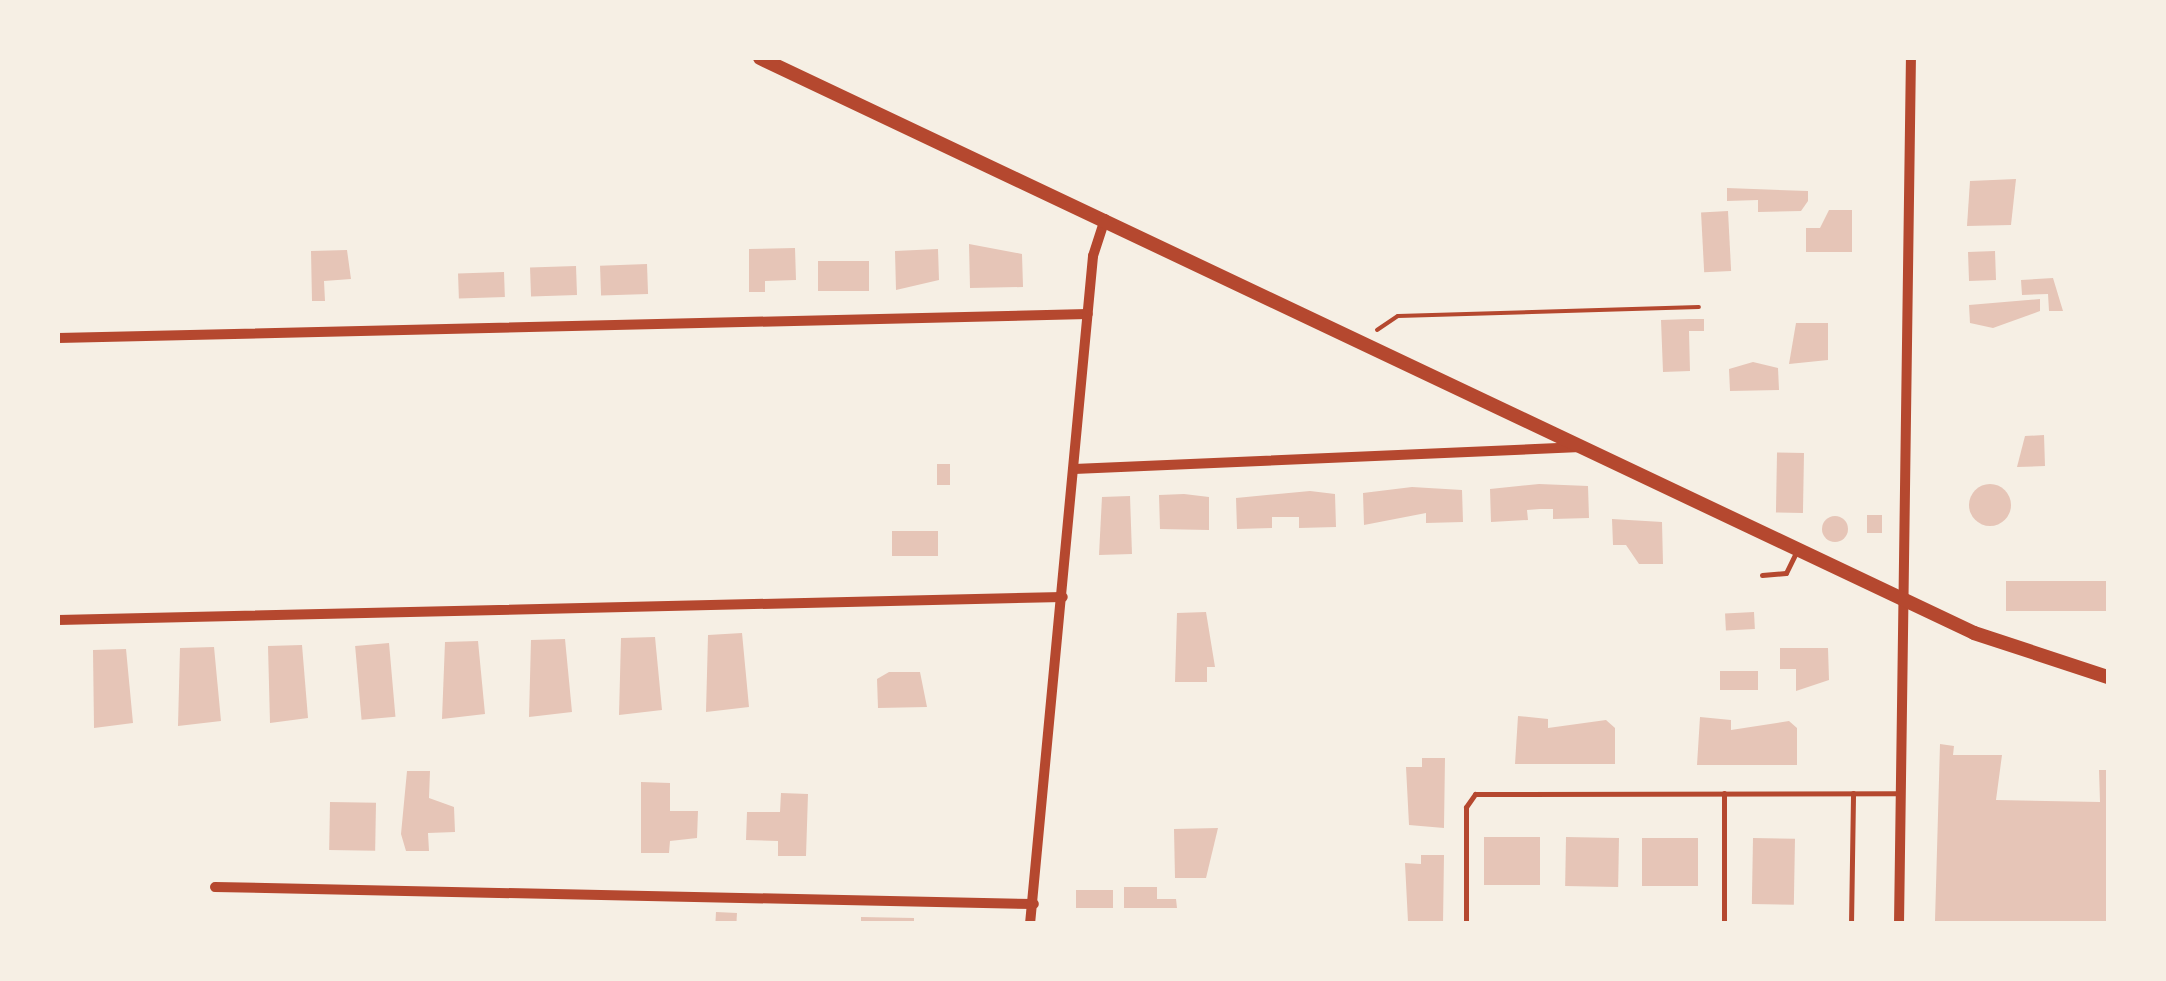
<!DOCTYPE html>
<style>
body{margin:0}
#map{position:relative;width:2166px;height:981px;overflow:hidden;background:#f6efe4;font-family:"Open Sans",sans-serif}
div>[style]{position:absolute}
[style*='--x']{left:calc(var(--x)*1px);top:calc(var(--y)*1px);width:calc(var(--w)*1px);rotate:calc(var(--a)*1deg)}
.building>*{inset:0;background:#e6c5b7;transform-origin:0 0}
.round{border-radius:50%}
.path>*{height:4px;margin:-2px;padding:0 2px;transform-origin:2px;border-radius:2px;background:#b5482f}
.service>*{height:5px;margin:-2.5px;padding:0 2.5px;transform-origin:2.5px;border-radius:2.5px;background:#b5482f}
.minor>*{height:10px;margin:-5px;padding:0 5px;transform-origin:5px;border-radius:5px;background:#b5482f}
.tertiary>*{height:14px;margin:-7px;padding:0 7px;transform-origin:7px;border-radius:7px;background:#b5482f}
span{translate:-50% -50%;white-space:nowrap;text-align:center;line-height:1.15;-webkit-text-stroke:10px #f6efe4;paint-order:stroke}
.frame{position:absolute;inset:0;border:60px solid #f6efe4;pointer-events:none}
</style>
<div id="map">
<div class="building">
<div style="clip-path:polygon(2016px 179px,2011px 225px,1967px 226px,1970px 181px)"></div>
<div style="clip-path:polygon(1727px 188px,1808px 191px,1808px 201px,1801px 211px,1758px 212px,1758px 200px,1727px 201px)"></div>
<div style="clip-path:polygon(1829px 210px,1852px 210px,1852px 252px,1806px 252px,1806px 228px,1820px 228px)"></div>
<div style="left:1728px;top:211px;width:60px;height:27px;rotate:87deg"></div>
<div style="clip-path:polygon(969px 244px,1022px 254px,1023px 287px,970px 288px)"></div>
<div style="clip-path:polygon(795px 248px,796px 280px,765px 281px,765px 292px,749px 292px,749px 249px)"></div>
<div style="clip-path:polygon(938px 249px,939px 280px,896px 290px,895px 251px)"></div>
<div style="clip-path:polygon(347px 250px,351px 279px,324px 281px,325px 301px,312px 301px,311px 251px)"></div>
<div style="left:1995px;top:251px;width:29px;height:27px;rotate:88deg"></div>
<div style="left:869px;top:261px;width:30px;height:51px;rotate:90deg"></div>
<div style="left:647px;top:264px;width:30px;height:47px;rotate:88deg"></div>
<div style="left:576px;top:266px;width:29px;height:46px;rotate:88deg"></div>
<div style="left:504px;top:272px;width:25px;height:46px;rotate:88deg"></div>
<div style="clip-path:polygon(2053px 278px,2063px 311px,2049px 311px,2048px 294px,2022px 295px,2021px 280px)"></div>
<div style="clip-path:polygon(2040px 299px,2040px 311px,1993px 328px,1970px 323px,1969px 305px)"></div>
<div style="clip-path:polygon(1689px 319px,1704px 319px,1704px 331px,1689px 331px,1690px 371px,1663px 372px,1661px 320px)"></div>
<div style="clip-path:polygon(1796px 323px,1828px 323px,1828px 360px,1789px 364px)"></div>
<div style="clip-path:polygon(1753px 362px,1778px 368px,1779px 390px,1730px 391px,1729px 369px)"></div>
<div style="clip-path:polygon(2044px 435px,2045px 466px,2017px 467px,2025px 436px)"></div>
<div style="left:1804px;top:453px;width:60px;height:27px;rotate:91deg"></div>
<div style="left:937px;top:464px;width:13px;height:21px"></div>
<div style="clip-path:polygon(1539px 484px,1588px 486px,1589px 518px,1553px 519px,1553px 509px,1540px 509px,1527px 510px,1528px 520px,1491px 522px,1490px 489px)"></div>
<div class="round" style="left:1969px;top:484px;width:42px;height:42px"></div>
<div style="clip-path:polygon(1412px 487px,1462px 490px,1463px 522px,1426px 523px,1426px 513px,1364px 525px,1363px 493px)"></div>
<div style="clip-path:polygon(1310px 491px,1335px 494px,1336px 527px,1299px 528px,1299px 517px,1272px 517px,1272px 528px,1237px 529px,1236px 498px)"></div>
<div style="clip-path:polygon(1184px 494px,1209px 497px,1209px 530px,1160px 529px,1159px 495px)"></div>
<div style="clip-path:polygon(1130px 496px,1132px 554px,1099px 555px,1102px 497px)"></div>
<div style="left:1867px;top:515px;width:15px;height:18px"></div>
<div class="round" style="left:1822px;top:516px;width:26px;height:26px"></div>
<div style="clip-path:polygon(1612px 519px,1662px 522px,1663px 564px,1639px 564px,1626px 545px,1613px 545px)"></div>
<div style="left:938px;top:531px;width:25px;height:46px;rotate:90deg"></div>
<div style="left:2108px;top:581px;width:30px;height:102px;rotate:90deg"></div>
<div style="clip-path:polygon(1206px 612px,1215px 667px,1207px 667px,1207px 682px,1175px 682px,1177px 613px)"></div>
<div style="left:1754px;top:612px;width:17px;height:29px;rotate:87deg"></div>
<div style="clip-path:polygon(742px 633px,749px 707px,706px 712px,708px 635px)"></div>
<div style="clip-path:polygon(655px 637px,662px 710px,619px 715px,621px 638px)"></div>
<div style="clip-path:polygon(565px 639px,572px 712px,529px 717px,531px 640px)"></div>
<div style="clip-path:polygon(478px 641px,485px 714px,442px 719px,445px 642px)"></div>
<div style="left:389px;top:643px;width:74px;height:34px;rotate:85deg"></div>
<div style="clip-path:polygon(302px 645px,308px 718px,270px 723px,268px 646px)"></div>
<div style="clip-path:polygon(214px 647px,221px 721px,178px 726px,180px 648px)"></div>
<div style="clip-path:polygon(1780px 648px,1828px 648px,1829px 680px,1796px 691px,1796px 669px,1780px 669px)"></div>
<div style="clip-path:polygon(126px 649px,133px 723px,94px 728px,93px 650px)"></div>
<div style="left:1758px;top:671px;width:19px;height:38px;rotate:90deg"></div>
<div style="clip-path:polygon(889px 672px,920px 672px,927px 707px,878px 708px,877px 679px)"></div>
<div style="clip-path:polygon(1518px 716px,1548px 719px,1548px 728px,1606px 720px,1615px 728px,1615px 764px,1515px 764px)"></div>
<div style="clip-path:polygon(1700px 717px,1731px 720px,1731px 730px,1789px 721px,1797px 728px,1797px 765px,1697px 765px)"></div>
<div style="clip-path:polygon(1940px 744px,1954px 746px,1953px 755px,2002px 755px,1996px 800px,2100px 802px,2099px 770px,2108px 770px,2108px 921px,1935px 921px)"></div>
<div style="clip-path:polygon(1422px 758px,1445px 758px,1444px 828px,1409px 825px,1406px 767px,1422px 767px)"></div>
<div style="clip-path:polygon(407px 771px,430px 771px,429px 798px,454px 807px,455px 832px,428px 833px,429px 851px,406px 851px,401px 834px)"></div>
<div style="clip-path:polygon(641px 782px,670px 783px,670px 811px,698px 811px,697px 838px,670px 841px,669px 853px,641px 853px)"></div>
<div style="clip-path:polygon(781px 793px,808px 794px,806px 856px,778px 856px,778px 841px,746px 840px,747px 812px,780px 812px)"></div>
<div style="left:330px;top:802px;width:46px;height:48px;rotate:1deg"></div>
<div style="clip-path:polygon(1218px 828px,1206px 878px,1175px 878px,1174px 829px)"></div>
<div style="left:1484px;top:837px;width:56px;height:48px"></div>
<div style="left:1566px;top:837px;width:53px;height:49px;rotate:1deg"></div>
<div style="left:1642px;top:838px;width:56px;height:48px"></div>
<div style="left:1753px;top:838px;width:42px;height:66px;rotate:1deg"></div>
<div style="clip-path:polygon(1421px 855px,1444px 855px,1443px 924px,1408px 922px,1405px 863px,1421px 864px)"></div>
<div style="clip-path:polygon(1124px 887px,1157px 887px,1157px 899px,1176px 899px,1177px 908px,1124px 908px)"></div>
<div style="left:1076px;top:890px;width:37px;height:18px"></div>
<div style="left:716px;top:912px;width:21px;height:12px;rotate:3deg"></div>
<div style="clip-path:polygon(861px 917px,914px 918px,914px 924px,861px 924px)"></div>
</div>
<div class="path">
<div style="--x:1377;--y:330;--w:25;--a:-34"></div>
<div style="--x:1398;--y:316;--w:301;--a:-1.7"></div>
</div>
<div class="service">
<div style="--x:1762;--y:575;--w:24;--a:-5"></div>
<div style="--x:1786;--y:573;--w:25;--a:-64"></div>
<div style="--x:1466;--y:924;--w:117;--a:-90"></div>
<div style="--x:1466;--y:807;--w:16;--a:-55"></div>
<div style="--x:1475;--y:794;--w:424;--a:-0.1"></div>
<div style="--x:1724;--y:924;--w:131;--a:-90"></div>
<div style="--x:1851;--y:924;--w:131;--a:-89.1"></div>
</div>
<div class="minor">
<div style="--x:58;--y:338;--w:1030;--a:-1.33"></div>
<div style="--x:1074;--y:469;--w:507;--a:-2.48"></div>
<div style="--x:58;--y:620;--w:1005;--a:-1.31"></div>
<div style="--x:215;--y:887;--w:819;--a:1.19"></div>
<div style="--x:1030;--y:924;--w:671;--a:-84.61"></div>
<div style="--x:1093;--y:256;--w:39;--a:-72"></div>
<div style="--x:1899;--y:924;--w:866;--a:-89.21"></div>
</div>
<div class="tertiary">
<div style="--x:760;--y:58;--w:1343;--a:25.34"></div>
<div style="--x:1974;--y:633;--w:141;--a:18.2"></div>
</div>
<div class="frame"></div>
</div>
